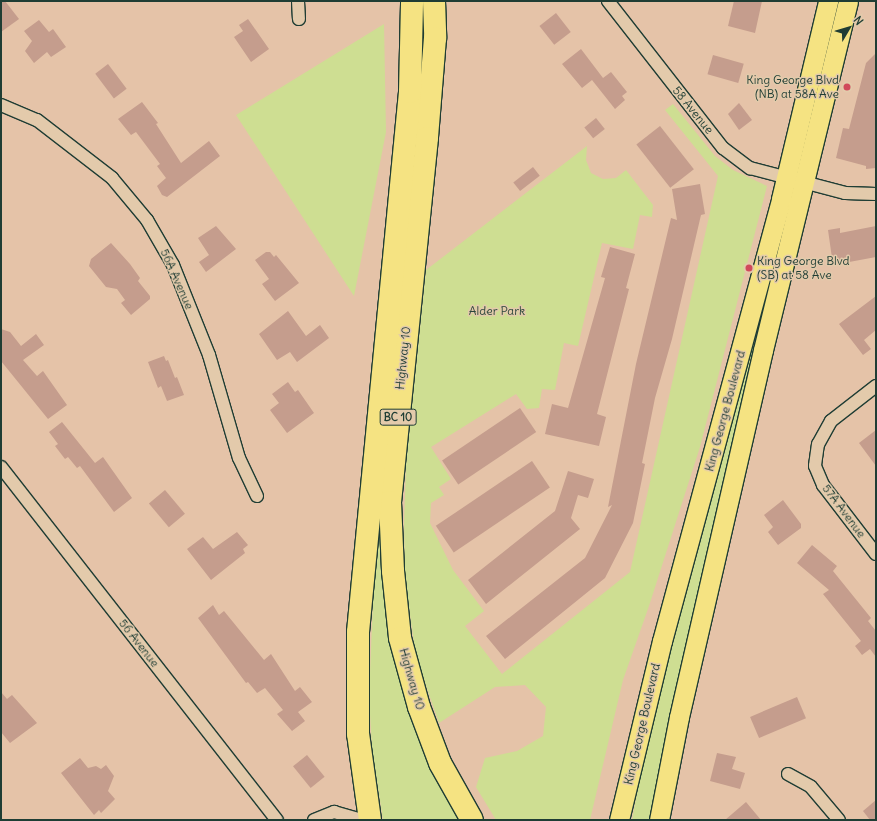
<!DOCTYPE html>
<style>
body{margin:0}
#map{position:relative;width:877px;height:821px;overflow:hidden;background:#e5c3a8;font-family:Delius,sans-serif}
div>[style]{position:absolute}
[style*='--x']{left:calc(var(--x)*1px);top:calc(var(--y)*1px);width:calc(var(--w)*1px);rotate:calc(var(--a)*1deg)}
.green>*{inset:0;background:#cede92}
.building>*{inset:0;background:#c59d8d;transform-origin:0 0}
.roads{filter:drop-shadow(1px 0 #1f3d34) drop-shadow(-1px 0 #1f3d34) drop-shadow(0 1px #1f3d34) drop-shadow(0 -1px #1f3d34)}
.street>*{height:12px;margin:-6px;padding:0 6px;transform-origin:6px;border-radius:6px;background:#e3caab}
.primary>*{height:19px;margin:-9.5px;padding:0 9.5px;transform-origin:9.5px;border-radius:9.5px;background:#f5e382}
.highway>*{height:22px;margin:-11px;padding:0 11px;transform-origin:11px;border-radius:11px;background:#f5e382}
.dots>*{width:11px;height:11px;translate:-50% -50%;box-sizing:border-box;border:2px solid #e3caab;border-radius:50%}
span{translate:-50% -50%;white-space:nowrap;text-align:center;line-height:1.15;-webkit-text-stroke:3px #e3caab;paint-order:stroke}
.shield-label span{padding:1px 3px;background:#e3caab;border:1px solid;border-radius:3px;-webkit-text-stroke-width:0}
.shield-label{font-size:11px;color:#1f3d34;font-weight:700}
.poi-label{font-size:12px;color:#1f3d34}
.right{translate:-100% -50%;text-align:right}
.left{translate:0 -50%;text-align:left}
.street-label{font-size:12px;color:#1f3d34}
.park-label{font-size:12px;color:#284539}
.frame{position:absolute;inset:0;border:2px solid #1f3d34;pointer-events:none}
.north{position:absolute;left:829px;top:8px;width:40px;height:40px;-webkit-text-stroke:3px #e3caab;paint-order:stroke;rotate:52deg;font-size:11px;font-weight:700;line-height:16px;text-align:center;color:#1f3d34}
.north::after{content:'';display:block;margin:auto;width:14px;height:18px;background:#1f3d34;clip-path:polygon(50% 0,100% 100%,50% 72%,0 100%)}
</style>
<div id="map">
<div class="green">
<div style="clip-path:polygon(384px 24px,386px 132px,354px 296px,236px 115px)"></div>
<div style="clip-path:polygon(673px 104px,715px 156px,733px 170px,767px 186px,700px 447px,649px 606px,623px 680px,590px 820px,496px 820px,476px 787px,485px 758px,517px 751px,543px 736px,546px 707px,525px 685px,495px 687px,439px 723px,416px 657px,405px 580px,404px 524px,406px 464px,426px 270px,587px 146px,586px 160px,591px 173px,603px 179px,616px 178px,626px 170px,653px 205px,652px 217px,640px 215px,633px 249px,602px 243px,578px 346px,564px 343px,555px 390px,542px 389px,539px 408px,527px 409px,516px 394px,431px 447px,451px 479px,439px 487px,444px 495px,431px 503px,430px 523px,453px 570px,484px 611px,465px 626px,502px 674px,630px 572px,718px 176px,665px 110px)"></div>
<div style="clip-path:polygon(746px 345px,757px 350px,651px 820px,632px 820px,651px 717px)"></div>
<div style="clip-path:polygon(380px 507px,380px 548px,386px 604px,461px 820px,383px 820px,372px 749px,369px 697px,374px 576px)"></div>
</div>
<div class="building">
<div style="clip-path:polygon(1px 1px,5px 1px,19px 19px,1px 32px)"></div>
<div style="clip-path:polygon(734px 1px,762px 1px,755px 33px,728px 26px)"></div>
<div style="left:556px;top:13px;width:24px;height:21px;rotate:52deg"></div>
<div style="clip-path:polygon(248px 19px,269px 49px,251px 62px,234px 37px,243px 31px,239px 25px)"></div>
<div style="clip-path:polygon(39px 20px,49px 32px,53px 29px,66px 47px,51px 57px,47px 52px,34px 63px,25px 51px,32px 41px,24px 31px)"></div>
<div style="clip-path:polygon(581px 49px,603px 78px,611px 72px,627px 92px,622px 96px,625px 100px,615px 109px,592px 80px,582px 88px,562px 64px)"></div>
<div style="clip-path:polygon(876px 53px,876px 168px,866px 169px,866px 166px,836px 158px,843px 128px,849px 129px,866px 63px)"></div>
<div style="left:713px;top:55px;width:32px;height:20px;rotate:16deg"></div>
<div style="left:108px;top:64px;width:31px;height:16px;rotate:53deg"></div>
<div style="clip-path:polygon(142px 102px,158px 123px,156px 124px,181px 163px,209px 141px,220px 156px,167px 197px,162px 195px,157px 186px,166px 178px,157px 166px,160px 164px,136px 132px,131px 135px,118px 119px)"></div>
<div style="clip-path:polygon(739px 103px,752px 120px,739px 130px,728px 114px)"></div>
<div style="left:596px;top:118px;width:14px;height:15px;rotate:51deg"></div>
<div style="left:660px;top:126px;width:55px;height:30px;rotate:52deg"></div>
<div style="left:533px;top:167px;width:11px;height:25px;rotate:52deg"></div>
<div style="clip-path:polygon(700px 184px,705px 214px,701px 215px,672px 339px,655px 398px,642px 463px,645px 464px,633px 523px,605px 578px,505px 659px,486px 636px,585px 558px,612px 505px,608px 507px,636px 364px,671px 218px,677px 220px,672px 189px)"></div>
<div style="clip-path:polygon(216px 226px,236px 249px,206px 272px,199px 262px,209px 255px,198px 238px)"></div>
<div style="clip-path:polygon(876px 226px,876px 257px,833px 265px,828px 230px,840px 228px,840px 233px)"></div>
<div style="clip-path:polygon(111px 243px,130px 264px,140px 278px,138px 281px,150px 296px,150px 299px,131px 315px,121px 303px,125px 300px,117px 289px,106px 287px,89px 266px,91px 259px)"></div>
<div style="clip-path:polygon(610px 247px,635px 254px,626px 288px,629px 289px,597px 414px,606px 417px,599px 446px,545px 434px,552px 404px,568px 408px,605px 278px,601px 277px)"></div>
<div style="clip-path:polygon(266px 252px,270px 252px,274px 257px,276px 255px,299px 283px,275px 301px,262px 284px,269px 279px,255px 260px)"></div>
<div style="clip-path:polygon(876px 296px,876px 330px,864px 340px,871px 349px,863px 355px,839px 324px)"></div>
<div style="clip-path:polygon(288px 311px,306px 336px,320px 325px,329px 338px,297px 362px,290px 352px,277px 360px,259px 334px)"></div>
<div style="clip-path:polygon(1px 329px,10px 332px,21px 346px,36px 334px,44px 345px,23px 360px,37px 376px,43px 371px,67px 405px,48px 419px,1px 361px)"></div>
<div style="clip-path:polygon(164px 356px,166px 361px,168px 360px,175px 378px,177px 377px,184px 395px,167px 401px,161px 386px,158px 388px,148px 362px)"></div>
<div style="clip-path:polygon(288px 382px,295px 392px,298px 390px,314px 413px,287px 433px,270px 410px,279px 403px,272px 394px)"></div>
<div style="left:520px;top:408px;width:29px;height:94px;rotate:56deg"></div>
<div style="clip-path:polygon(62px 422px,95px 463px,103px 457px,132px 498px,114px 512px,80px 466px,77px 468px,68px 457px,65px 459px,55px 446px,58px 444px,49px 432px)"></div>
<div style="clip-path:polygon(876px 430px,876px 466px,859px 443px)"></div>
<div style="left:532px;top:461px;width:32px;height:116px;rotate:56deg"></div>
<div style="clip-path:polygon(568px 471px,594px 479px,588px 498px,578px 495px,571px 518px,580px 529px,486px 604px,468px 580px,555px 511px)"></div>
<div style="left:165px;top:490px;width:31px;height:21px;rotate:50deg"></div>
<div style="clip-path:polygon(783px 500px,801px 524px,801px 528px,778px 545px,768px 532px,773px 527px,764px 515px)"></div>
<div style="clip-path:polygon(237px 532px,248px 545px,243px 549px,245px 553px,211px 580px,187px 549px,203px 537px,213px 549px)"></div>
<div style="clip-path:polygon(812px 545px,837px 566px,833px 571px,871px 618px,868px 621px,876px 631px,876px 657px,870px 649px,862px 655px,855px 646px,861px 641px,823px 594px,829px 590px,797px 563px)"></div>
<div style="clip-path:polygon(213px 605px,219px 615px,224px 611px,264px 660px,271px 654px,295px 691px,300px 687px,312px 702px,298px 712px,305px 721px,292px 731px,277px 714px,283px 710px,265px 688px,257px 693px,248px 682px,246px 683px,198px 618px)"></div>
<div style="clip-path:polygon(1px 692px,7px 699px,12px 695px,37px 723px,10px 743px,1px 732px)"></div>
<div style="left:797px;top:697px;width:23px;height:51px;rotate:67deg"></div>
<div style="clip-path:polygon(717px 753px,736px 757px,732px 769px,745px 773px,740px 789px,710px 781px)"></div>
<div style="left:307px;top:755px;width:28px;height:18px;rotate:51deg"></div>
<div style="clip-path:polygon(80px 758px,88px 768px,96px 766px,101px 769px,106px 765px,114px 776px,108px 791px,115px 799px,101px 813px,99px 810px,94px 815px,61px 773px)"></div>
<div style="clip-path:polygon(876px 800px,876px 820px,870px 820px,863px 811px)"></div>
<div style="clip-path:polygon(746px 802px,761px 820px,725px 820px)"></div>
</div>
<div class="roads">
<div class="street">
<div style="--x:298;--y:1;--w:18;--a:87"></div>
<div style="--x:608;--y:1;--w:187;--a:52"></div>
<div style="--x:723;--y:148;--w:34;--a:37"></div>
<div style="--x:750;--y:168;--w:98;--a:14.7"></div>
<div style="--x:845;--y:193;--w:31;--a:2"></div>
<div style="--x:1;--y:105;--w:39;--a:23"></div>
<div style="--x:37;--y:120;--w:95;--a:37.7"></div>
<div style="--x:112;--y:178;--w:55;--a:50.2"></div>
<div style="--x:147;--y:220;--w:52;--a:60"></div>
<div style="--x:173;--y:265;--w:97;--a:68.2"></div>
<div style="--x:209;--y:355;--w:107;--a:73.8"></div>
<div style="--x:239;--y:458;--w:42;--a:64.7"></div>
<div style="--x:876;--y:386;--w:57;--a:142.1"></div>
<div style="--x:831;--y:421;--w:26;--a:119"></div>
<div style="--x:818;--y:444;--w:22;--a:98"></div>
<div style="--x:815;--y:466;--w:21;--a:67"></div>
<div style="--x:823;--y:485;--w:87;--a:52.5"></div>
<div style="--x:1;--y:467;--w:448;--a:52"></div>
<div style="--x:788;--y:774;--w:26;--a:29"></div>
<div style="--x:811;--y:787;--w:43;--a:49.7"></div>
<div style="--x:314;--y:820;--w:22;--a:-22"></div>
<div style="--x:334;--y:812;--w:29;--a:16"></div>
</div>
<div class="primary">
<div style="--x:619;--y:820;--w:184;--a:-76.5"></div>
<div style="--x:662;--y:641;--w:458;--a:-74.9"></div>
<div style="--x:781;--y:199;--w:204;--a:-76.6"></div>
<div style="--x:659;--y:820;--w:105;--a:-79"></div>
<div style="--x:679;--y:717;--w:376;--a:-77.1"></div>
<div style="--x:763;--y:350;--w:359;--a:-76.3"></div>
</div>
<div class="highway">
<div style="--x:434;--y:1;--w:37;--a:88"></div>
<div style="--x:435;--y:38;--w:100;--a:94.6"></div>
<div style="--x:427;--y:138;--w:366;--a:95.8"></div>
<div style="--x:390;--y:502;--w:69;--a:87.5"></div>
<div style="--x:393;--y:571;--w:67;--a:84"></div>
<div style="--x:400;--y:638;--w:72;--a:74.6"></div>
<div style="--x:419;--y:707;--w:60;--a:69.4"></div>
<div style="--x:440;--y:763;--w:65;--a:60.7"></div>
<div style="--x:370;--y:820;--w:87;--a:-97.9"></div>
<div style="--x:358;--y:734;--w:102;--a:-90"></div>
<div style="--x:358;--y:632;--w:542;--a:-84.5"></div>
<div style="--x:410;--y:92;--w:91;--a:-88.7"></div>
</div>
</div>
<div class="dots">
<div style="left:847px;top:87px;background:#d1495b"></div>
<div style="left:749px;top:268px;background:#d1495b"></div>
</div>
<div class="shield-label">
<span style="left:398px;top:417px">BC 10</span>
</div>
<div class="poi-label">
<span class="right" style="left:839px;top:87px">King George Blvd<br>(NB) at 58A Ave</span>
<span class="left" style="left:757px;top:268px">King George Blvd<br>(SB) at 58 Ave</span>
</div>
<div class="street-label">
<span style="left:693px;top:110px;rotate:51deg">58 Avenue</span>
<span style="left:177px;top:279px;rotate:66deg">56A Avenue</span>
<span style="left:403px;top:358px;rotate:-84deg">Highway 10</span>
<span style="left:725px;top:411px;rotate:-75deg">King George Boulevard</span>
<span style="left:844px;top:511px;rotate:53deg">57A Avenue</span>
<span style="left:139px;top:643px;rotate:52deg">56 Avenue</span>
<span style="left:412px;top:679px;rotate:74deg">Highway 10</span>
<span style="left:642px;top:724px;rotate:-77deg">King George Boulevard</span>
</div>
<div class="park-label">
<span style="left:497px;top:311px">Alder Park</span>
</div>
<div class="frame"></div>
<div class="north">N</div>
</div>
